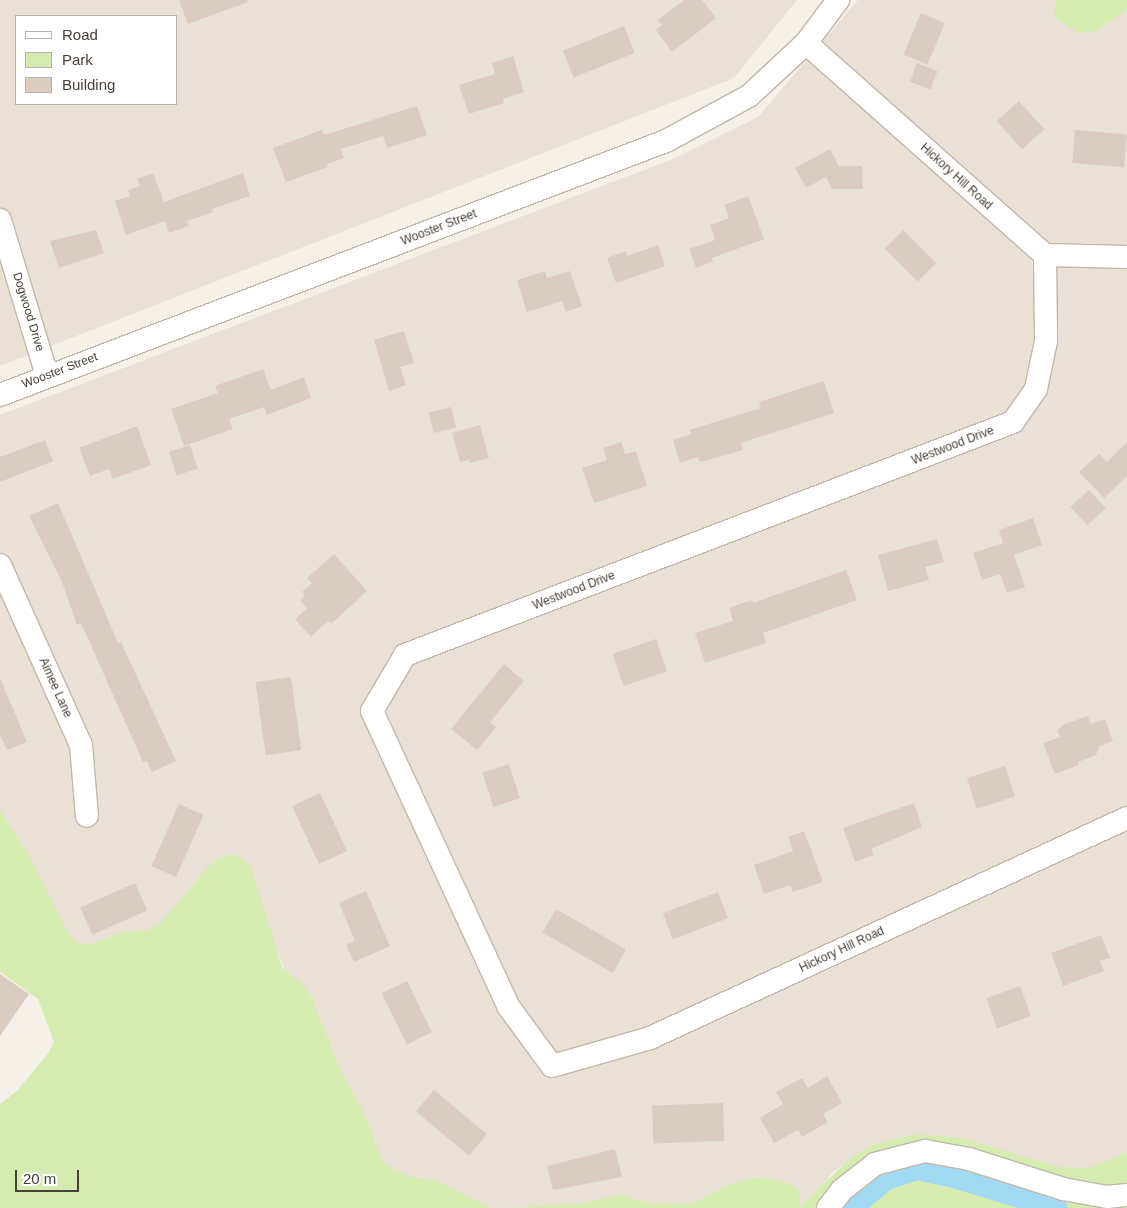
<!DOCTYPE html>
<style>
body{margin:0}
#map{position:relative;width:1127px;height:1208px;overflow:hidden;background:#f5f0e8;font-family:Helvetica,sans-serif}
div>[style]{position:absolute}
[style*='--x']{left:calc(var(--x)*1px);top:calc(var(--y)*1px);width:calc(var(--w)*1px);rotate:calc(var(--a)*1deg)}
.residential>*{inset:0;background:#e9e1d6}
.green>*{inset:0;background:#d5ebaf}
.canal>*{height:22px;margin:-11px;padding:0 11px;transform-origin:11px;border-radius:11px;background:#a2daf4}
.building>*{inset:0;background:#dacdc0;transform-origin:0 0}
.roads{filter:drop-shadow(1px 0 #c1b7aa) drop-shadow(-1px 0 #c1b7aa) drop-shadow(0 1px #c1b7aa) drop-shadow(0 -1px #c1b7aa)}
.minor>*{height:22px;margin:-11px;padding:0 11px;transform-origin:11px;border-radius:11px;background:#fff}
span{translate:-50% -50%;white-space:nowrap;text-align:center;line-height:1.15;-webkit-text-stroke:4.5px #fff;paint-order:stroke}
.street-label{font-size:12px;color:#494036}
.legend{position:absolute;left:15px;top:15px;width:162px;height:90px;box-sizing:border-box;background:#fff;border:1px solid #b6b3af;margin:0;padding:6px 9px;list-style:none;font-size:15px;color:#494036}
.legend li{display:flex;align-items:center;gap:10px;height:25px}
.legend b{width:25px;border:1px solid #b6b3af}
.scale{position:absolute;left:15px;top:1170px;width:64px;height:22px;box-sizing:border-box;border:2px solid #494036;border-top:0;padding-left:6px;font-size:15px;line-height:18px;white-space:nowrap;color:#494036;-webkit-text-stroke:4px #fff;paint-order:stroke}
</style>
<div id="map">
<div class="residential">
<div style="clip-path:polygon(evenodd,0 0,797px 0,734px 78px,0 366px,0 0,16px 16px,176px 16px,176px 104px,16px 104px,16px 16px)"></div>
<div style="clip-path:polygon(858px 0,1127px 0,1127px 1180px,1119px 1182px,916px 1134px,872px 1145px,833px 1172px,803px 1208px,384px 1208px,257px 902px,58px 996px,0 878px,0 415px,673px 159px,758px 117px)"></div>
</div>
<div class="green">
<div style="clip-path:polygon(1056px 0,1127px 0,1127px 10px,1094px 32px,1079px 33px,1054px 17px)"></div>
<div style="clip-path:polygon(0 810px,28px 854px,68px 933px,78px 943px,92px 944px,119px 933px,147px 930px,160px 924px,209px 866px,221px 857px,234px 854px,246px 861px,253px 873px,282px 967px,304px 986px,312px 998px,339px 1067px,367px 1119px,382px 1162px,407px 1176px,437px 1181px,489px 1207px,499px 1208px,0 1208px,0 1104px,17px 1091px,47px 1055px,54px 1042px,38px 999px,0 972px)"></div>
<div style="clip-path:polygon(916px 1134px,962px 1138px,1059px 1167px,1089px 1168px,1127px 1153px,1127px 1208px,512px 1208px,581px 1203px,622px 1195px,650px 1204px,693px 1203px,733px 1183px,761px 1177px,789px 1183px,800px 1191px,800px 1206px,852px 1157px,872px 1145px)"></div>
</div>
<div class="canal">
<div style="--x:852;--y:1208;--w:45;--a:-40.5"></div>
<div style="--x:886;--y:1179;--w:33;--a:-18"></div>
<div style="--x:917;--y:1169;--w:38;--a:12"></div>
<div style="--x:954;--y:1177;--w:107;--a:16.9"></div>
</div>
<div class="building">
<div style="clip-path:polygon(179px 0,247px 0,248px 2px,188px 24px)"></div>
<div style="clip-path:polygon(684px 0,702px 0,716px 18px,672px 52px,656px 30px,662px 25px,658px 20px)"></div>
<div style="left:921px;top:13px;width:26px;height:45px;rotate:23deg"></div>
<div style="left:624px;top:26px;width:29px;height:66px;rotate:68deg"></div>
<div style="clip-path:polygon(513px 56px,524px 92px,503px 99px,504px 103px,469px 114px,459px 85px,495px 74px,492px 63px)"></div>
<div style="left:917px;top:63px;width:22px;height:20px;rotate:21deg"></div>
<div style="left:1019px;top:101px;width:38px;height:30px;rotate:48deg"></div>
<div style="clip-path:polygon(417px 106px,427px 135px,387px 148px,383px 136px,341px 149px,344px 158px,327px 164px,328px 167px,286px 182px,273px 148px,322px 130px,324px 135px)"></div>
<div style="left:1075px;top:130px;width:52px;height:33px;rotate:5deg"></div>
<div style="clip-path:polygon(830px 149px,839px 166px,862px 166px,863px 189px,832px 189px,826px 177px,806px 188px,795px 168px)"></div>
<div style="clip-path:polygon(153px 173px,164px 202px,243px 173px,250px 196px,212px 209px,213px 212px,187px 221px,189px 226px,169px 233px,165px 221px,126px 235px,115px 201px,130px 196px,128px 190px,140px 186px,137px 179px)"></div>
<div style="clip-path:polygon(748px 196px,764px 239px,712px 258px,713px 261px,696px 268px,689px 249px,715px 240px,710px 225px,729px 218px,724px 205px)"></div>
<div style="clip-path:polygon(96px 230px,104px 253px,59px 268px,50px 241px)"></div>
<div style="left:903px;top:230px;width:47px;height:26px;rotate:45deg"></div>
<div style="clip-path:polygon(658px 245px,665px 266px,616px 283px,607px 258px,626px 251px,627px 256px)"></div>
<div style="clip-path:polygon(545px 271px,547px 278px,570px 271px,582px 306px,566px 312px,562px 301px,527px 312px,517px 280px)"></div>
<div style="clip-path:polygon(404px 331px,414px 363px,400px 367px,406px 385px,389px 391px,374px 340px)"></div>
<div style="clip-path:polygon(263px 369px,271px 390px,304px 377px,311px 398px,267px 415px,264px 407px,229px 419px,233px 429px,184px 446px,171px 409px,218px 393px,215px 386px)"></div>
<div style="clip-path:polygon(824px 381px,834px 413px,741px 443px,743px 450px,700px 462px,698px 457px,680px 463px,673px 440px,691px 434px,689px 430px,761px 408px,759px 402px)"></div>
<div style="left:451px;top:407px;width:21px;height:23px;rotate:76deg"></div>
<div style="clip-path:polygon(480px 425px,489px 458px,470px 463px,469px 460px,460px 462px,452px 433px)"></div>
<div style="clip-path:polygon(137px 426px,151px 465px,113px 479px,109px 469px,90px 476px,79px 448px)"></div>
<div style="clip-path:polygon(45px 440px,53px 461px,0 482px,0 457px)"></div>
<div style="clip-path:polygon(621px 442px,625px 454px,636px 451px,647px 486px,594px 503px,582px 468px,607px 460px,603px 448px)"></div>
<div style="clip-path:polygon(1127px 442px,1127px 476px,1104px 498px,1079px 472px,1099px 454px,1107px 462px)"></div>
<div style="left:190px;top:445px;width:25px;height:22px;rotate:72deg"></div>
<div style="left:1089px;top:490px;width:25px;height:25px;rotate:48deg"></div>
<div style="clip-path:polygon(58px 503px,118px 643px,121px 642px,176px 761px,152px 772px,147px 761px,143px 762px,81px 623px,77px 625px,62px 582px,29px 516px)"></div>
<div style="clip-path:polygon(1033px 518px,1042px 545px,1014px 555px,1025px 587px,1007px 593px,1000px 574px,982px 580px,973px 553px,1003px 543px,999px 530px)"></div>
<div style="clip-path:polygon(937px 539px,944px 562px,925px 567px,929px 580px,888px 591px,878px 555px)"></div>
<div style="clip-path:polygon(334px 554px,367px 591px,331px 624px,328px 621px,311px 637px,295px 619px,307px 609px,300px 600px,305px 595px,302px 592px,312px 583px,307px 578px)"></div>
<div style="clip-path:polygon(846px 570px,857px 600px,763px 633px,766px 643px,705px 663px,695px 633px,733px 621px,729px 608px,752px 600px,753px 603px)"></div>
<div style="left:656px;top:639px;width:34px;height:46px;rotate:71deg"></div>
<div style="clip-path:polygon(504px 664px,524px 681px,490px 722px,496px 727px,477px 750px,451px 729px)"></div>
<div style="left:291px;top:677px;width:74px;height:36px;rotate:82deg"></div>
<div style="clip-path:polygon(0 678px,27px 742px,7px 750px,0 735px)"></div>
<div style="clip-path:polygon(1088px 716px,1091px 724px,1105px 719px,1113px 741px,1099px 747px,1096px 755px,1078px 762px,1079px 765px,1055px 774px,1043px 743px,1060px 737px,1057px 730px,1065px 724px)"></div>
<div style="left:509px;top:764px;width:36px;height:28px;rotate:72deg"></div>
<div style="left:1005px;top:766px;width:32px;height:40px;rotate:72deg"></div>
<div style="left:320px;top:793px;width:64px;height:31px;rotate:65deg"></div>
<div style="clip-path:polygon(914px 803px,922px 827px,871px 849px,874px 855px,855px 862px,843px 828px)"></div>
<div style="left:179px;top:804px;width:27px;height:68px;rotate:24deg"></div>
<div style="clip-path:polygon(804px 831px,823px 882px,793px 892px,790px 885px,764px 894px,754px 865px,793px 851px,788px 837px)"></div>
<div style="left:135px;top:883px;width:30px;height:60px;rotate:66deg"></div>
<div style="clip-path:polygon(366px 891px,390px 946px,354px 962px,346px 945px,355px 941px,339px 903px)"></div>
<div style="left:718px;top:892px;width:28px;height:59px;rotate:69deg"></div>
<div style="left:556px;top:909px;width:81px;height:27px;rotate:30deg"></div>
<div style="clip-path:polygon(1101px 935px,1110px 958px,1100px 961px,1104px 971px,1063px 986px,1051px 953px)"></div>
<div style="clip-path:polygon(0 974px,29px 994px,0 1036px)"></div>
<div style="left:407px;top:981px;width:57px;height:28px;rotate:64deg"></div>
<div style="left:1020px;top:986px;width:32px;height:36px;rotate:70deg"></div>
<div style="clip-path:polygon(827px 1076px,842px 1103px,823px 1114px,828px 1122px,802px 1137px,798px 1130px,774px 1143px,760px 1118px,783px 1104px,776px 1092px,802px 1078px,808px 1088px)"></div>
<div style="left:434px;top:1090px;width:69px;height:28px;rotate:40deg"></div>
<div style="left:723px;top:1103px;width:38px;height:71px;rotate:88deg"></div>
<div style="clip-path:polygon(615px 1149px,622px 1177px,553px 1190px,547px 1166px)"></div>
</div>
<div class="roads">
<div class="minor">
<div style="--x:806;--y:43;--w:319;--a:41.6"></div>
<div style="--x:1045;--y:255;--w:82;--a:1.4"></div>
<div style="--x:0;--y:220;--w:163;--a:73.2"></div>
<div style="--x:1045;--y:255;--w:86;--a:89.3"></div>
<div style="--x:1046;--y:341;--w:49;--a:101.8"></div>
<div style="--x:1036;--y:389;--w:40;--a:124.9"></div>
<div style="--x:1013;--y:422;--w:651;--a:159.03"></div>
<div style="--x:405;--y:655;--w:65;--a:120.5"></div>
<div style="--x:372;--y:711;--w:325;--a:65.2"></div>
<div style="--x:508;--y:1006;--w:74;--a:53.7"></div>
<div style="--x:552;--y:1066;--w:102;--a:-15.9"></div>
<div style="--x:650;--y:1038;--w:525;--a:-24.76"></div>
<div style="--x:0;--y:395;--w:713;--a:-20.88"></div>
<div style="--x:666;--y:141;--w:94;--a:-28.5"></div>
<div style="--x:749;--y:96;--w:78;--a:-42.9"></div>
<div style="--x:806;--y:43;--w:54;--a:-53.3"></div>
<div style="--x:0;--y:565;--w:197;--a:65.8"></div>
<div style="--x:81;--y:745;--w:71;--a:85.2"></div>
<div style="--x:828;--y:1208;--w:23;--a:-52"></div>
<div style="--x:842;--y:1190;--w:42;--a:-38.2"></div>
<div style="--x:875;--y:1164;--w:52;--a:-14.6"></div>
<div style="--x:925;--y:1151;--w:45;--a:10.3"></div>
<div style="--x:969;--y:1159;--w:99;--a:17.7"></div>
<div style="--x:1063;--y:1189;--w:45;--a:10.3"></div>
<div style="--x:1107;--y:1197;--w:20;--a:-6"></div>
</div>
</div>
<div class="street-label">
<span style="left:956px;top:177px;rotate:42deg">Hickory Hill Road</span>
<span style="left:439px;top:228px;rotate:-21deg">Wooster Street</span>
<span style="left:28px;top:312px;rotate:73deg">Dogwood Drive</span>
<span style="left:60px;top:371px;rotate:-21deg">Wooster Street</span>
<span style="left:953px;top:446px;rotate:-21deg">Westwood Drive</span>
<span style="left:574px;top:591px;rotate:-21deg">Westwood Drive</span>
<span style="left:55px;top:688px;rotate:66deg">Aimee Lane</span>
<span style="left:842px;top:950px;rotate:-25deg">Hickory Hill Road</span>
</div>
<ul class="legend">
<li><b style="height:6px;background:#fff"></b>Road</li>
<li><b style="height:14px;background:#d5ebaf"></b>Park</li>
<li><b style="height:14px;background:#dacdc0"></b>Building</li>
</ul>
<div class="scale">20 m</div>
</div>
